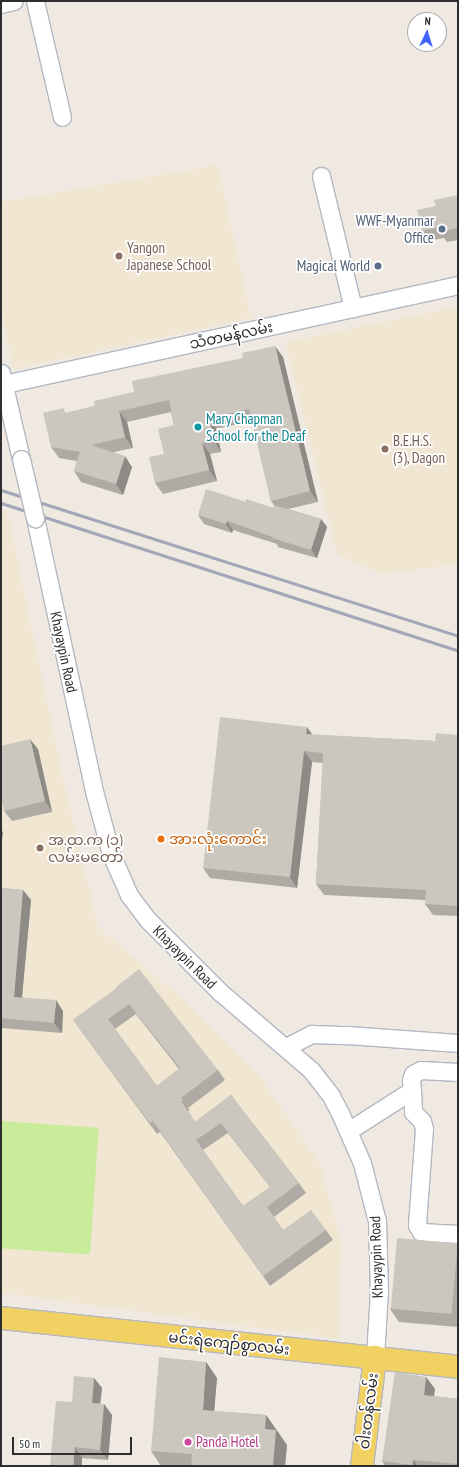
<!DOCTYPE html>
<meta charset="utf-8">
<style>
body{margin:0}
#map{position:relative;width:459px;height:1467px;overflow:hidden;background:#efe9e1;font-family:"PT Sans Narrow","Noto Sans Myanmar",sans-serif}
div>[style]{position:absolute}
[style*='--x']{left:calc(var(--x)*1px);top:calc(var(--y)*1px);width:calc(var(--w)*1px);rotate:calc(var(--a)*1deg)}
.education>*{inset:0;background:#f0e6d1}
.pitch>*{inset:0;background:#c9ec9a;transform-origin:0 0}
.roads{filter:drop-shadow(1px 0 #b4b7c1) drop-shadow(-1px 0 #b4b7c1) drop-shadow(0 1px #b4b7c1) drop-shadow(0 -1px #b4b7c1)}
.minor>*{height:17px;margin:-8.5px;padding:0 8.5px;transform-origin:8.5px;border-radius:8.5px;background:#fff}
.major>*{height:22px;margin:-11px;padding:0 11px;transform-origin:11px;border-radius:11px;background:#f2d163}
.rail>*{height:3px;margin:-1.5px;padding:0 1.5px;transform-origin:1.5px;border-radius:1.5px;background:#a3a6b8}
.bridges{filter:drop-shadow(1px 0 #b4b7c1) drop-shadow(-1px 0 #b4b7c1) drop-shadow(0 1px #b4b7c1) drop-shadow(0 -1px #b4b7c1)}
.minor-bridge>*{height:17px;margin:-8.5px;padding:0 8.5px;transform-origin:8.5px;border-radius:8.5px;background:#fff}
.wall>*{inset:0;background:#afaba4}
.shaded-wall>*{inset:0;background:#8e8b86}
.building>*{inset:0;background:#cbc7bf;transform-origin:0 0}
.dots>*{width:11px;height:11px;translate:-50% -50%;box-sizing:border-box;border:2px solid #fff;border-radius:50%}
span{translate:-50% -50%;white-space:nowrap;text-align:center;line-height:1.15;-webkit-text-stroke:3.5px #fff;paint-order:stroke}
.service-label{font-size:15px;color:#4e5e75}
.right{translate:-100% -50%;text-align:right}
.education-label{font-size:15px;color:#785e54}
.left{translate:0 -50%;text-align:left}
.street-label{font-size:15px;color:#2e2e2e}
.culture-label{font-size:15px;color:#0d838f}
.food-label{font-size:15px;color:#c56008}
.hotel-label{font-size:15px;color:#b23c85}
.frame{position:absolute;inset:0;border:2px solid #2e2e2e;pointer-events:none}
.north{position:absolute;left:407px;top:12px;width:40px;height:40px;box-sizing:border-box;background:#fff;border:1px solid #ababab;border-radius:50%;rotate:4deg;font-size:11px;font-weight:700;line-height:16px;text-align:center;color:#2e2e2e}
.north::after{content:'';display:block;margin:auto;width:14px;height:18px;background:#4264fb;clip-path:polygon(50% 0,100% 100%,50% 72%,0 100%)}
.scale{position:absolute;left:12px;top:1437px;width:120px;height:18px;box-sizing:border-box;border:2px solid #2e2e2e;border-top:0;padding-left:5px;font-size:12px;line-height:14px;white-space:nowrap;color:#2e2e2e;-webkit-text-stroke:3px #fff;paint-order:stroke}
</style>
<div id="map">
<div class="education">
<div style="clip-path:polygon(218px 165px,251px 318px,14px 369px,1px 310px,1px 202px)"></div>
<div style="clip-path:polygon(458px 307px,458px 564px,383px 574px,338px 556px,285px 342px)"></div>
<div style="clip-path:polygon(1px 510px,8px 513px,61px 769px,98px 927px,181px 998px,262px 1079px,320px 1165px,341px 1240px,340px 1339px,1px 1293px)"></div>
</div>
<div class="pitch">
<div style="left:1px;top:1121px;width:98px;height:127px;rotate:4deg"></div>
</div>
<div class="roads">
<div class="minor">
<div style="--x:35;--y:1;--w:119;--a:76.9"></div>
<div style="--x:1;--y:4;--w:13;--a:-13"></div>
<div style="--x:321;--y:176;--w:136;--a:76.4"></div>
<div style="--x:1;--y:373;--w:88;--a:76.9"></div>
<div style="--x:4;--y:384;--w:465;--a:-12.3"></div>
<div style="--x:35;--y:518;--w:279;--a:77.8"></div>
<div style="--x:94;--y:791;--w:65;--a:74.9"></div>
<div style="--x:111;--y:854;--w:45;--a:66.3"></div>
<div style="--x:129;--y:895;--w:31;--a:53"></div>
<div style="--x:148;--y:920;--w:102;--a:45"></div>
<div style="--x:220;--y:992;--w:120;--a:40.6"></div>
<div style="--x:311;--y:1070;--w:33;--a:52"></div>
<div style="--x:331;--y:1096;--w:19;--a:62"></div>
<div style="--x:340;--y:1113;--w:55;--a:66.3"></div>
<div style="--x:362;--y:1163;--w:60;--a:75.5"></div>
<div style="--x:377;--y:1221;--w:70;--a:88.4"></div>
<div style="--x:379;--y:1291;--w:66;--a:93.5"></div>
<div style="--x:286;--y:1047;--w:29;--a:-27"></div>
<div style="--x:312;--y:1034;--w:36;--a:2"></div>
<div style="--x:348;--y:1035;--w:110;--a:4.2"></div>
<div style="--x:412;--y:1090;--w:10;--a:-96"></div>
<div style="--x:411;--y:1080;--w:6;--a:-72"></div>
<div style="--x:413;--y:1074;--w:9;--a:-27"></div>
<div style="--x:421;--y:1070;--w:37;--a:3"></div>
<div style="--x:348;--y:1131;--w:76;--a:-32.6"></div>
<div style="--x:412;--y:1090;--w:22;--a:87"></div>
<div style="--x:413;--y:1112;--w:13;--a:45"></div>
<div style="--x:422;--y:1121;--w:8;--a:76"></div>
<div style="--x:424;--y:1129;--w:96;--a:94.2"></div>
<div style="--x:417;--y:1225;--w:8;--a:60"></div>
<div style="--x:421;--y:1232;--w:37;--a:3"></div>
</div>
<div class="major">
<div style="--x:1;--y:1318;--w:460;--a:6.1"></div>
<div style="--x:362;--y:1466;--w:110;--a:-83.2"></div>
</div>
</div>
<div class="rail">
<div style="--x:1;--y:490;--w:480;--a:17.7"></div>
<div style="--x:1;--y:503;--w:480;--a:17.9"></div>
</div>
<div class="bridges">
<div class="minor-bridge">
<div style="--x:21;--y:459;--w:61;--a:76.7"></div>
</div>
</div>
<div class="wall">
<div style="clip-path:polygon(458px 195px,458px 240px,447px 242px,444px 238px,429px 241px,422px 231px,436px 206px)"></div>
<div style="clip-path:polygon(283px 357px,318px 502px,288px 509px,321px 519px,327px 527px,317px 558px,278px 547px,277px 544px,233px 530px,232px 533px,204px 524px,198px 515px,246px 502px,274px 508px,274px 505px,271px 501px,252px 421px,216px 429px,221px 452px,210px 454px,217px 481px,163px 494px,155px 483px,164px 454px,174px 425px,171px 412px,127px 422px,133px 448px,114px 452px,132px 467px,123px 495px,81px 482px,74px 471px,77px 461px,59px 458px,51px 447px,67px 413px,95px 406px,134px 392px)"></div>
<div style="clip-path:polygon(307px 727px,312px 735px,435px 741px,458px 735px,458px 916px,433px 915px,425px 904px,426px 900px,324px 895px,316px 884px,323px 763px,312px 762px,297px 888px,210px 878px,203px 868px)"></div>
<div style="clip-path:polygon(38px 749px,52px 812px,12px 821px,4px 811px)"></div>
<div style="clip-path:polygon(1px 888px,23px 890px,31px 900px,22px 997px,63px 1011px,62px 1033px,1px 1028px)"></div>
<div style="clip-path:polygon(evenodd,117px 988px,218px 1070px,225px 1080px,188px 1108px,190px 1110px,188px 1111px,195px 1122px,231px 1095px,299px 1183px,306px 1193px,274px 1217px,283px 1230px,326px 1230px,333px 1240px,270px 1286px,160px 1132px,157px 1134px,73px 1020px,117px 988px,136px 1014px,179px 1069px,157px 1086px,115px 1029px,136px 1014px,117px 988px,228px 1133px,270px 1187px,243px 1206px,203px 1150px,228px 1133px)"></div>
<div style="clip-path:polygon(458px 1243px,458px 1327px,399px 1322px,390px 1309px)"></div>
<div style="clip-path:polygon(206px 1362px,217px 1378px,214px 1411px,266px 1415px,287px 1445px,285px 1466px,161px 1466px,151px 1451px)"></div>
<div style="clip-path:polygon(426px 1377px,435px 1389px,434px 1396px,458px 1399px,458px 1466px,385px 1466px,382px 1461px)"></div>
<div style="clip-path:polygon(94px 1378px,102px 1388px,100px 1404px,104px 1404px,112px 1415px,108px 1460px,82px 1458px,50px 1466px,72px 1402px)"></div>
</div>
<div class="shaded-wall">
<div style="clip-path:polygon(275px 346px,283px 357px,318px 502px,310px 491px)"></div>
<div style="clip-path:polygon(119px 411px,127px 422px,133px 448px,125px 437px)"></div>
<div style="clip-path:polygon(209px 418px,216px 429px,221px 452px,214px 441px)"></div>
<div style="clip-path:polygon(202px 443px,210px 454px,217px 481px,209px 470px)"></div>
<div style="clip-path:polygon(125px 456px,132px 467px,123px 495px,116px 484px)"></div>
<div style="clip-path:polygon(321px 519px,327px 527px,317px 558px,311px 550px)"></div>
<div style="clip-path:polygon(227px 521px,233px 530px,232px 533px,226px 524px)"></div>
<div style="clip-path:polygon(307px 727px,314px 737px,306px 734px)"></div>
<div style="clip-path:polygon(30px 739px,38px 749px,52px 812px,45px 801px)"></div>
<div style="clip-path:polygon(304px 751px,312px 762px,297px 888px,290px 877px)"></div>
<div style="clip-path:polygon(1px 830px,3px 832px,1px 848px)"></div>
<div style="clip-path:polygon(23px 890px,31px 900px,21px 1007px,14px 997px)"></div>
<div style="clip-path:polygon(56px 1000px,63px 1011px,62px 1033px,54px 1023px)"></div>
<div style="clip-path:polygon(206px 1362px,217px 1378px,213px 1425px,203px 1410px)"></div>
<div style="clip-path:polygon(426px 1377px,435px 1389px,432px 1407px,424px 1395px)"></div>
<div style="clip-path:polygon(94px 1378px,102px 1388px,99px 1413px,92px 1403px)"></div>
<div style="clip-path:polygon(104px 1404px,112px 1415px,108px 1460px,100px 1450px)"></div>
<div style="clip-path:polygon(266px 1415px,287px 1445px,285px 1466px,273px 1466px,265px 1429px)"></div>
<div style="clip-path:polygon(75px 1447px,82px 1458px,82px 1466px,73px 1466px)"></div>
<div style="clip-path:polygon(413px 1460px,418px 1466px,413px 1466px)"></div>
</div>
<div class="building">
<div style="clip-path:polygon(458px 195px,458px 228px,440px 232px,439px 227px,422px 231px,417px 210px,436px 206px,434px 200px)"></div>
<div style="clip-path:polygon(275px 346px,310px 491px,271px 501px,249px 409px,209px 418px,214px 441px,202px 443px,209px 470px,155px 483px,149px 457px,164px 454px,158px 429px,174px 425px,169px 400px,119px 411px,125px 437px,91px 445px,125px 456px,116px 484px,74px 471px,80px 452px,51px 447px,43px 413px,64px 408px,65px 413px,95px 406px,94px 401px,134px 392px,132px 381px,243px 358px,242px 353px)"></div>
<div style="clip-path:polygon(206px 489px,246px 502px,246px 499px,274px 508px,273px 505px,321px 519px,311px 550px,272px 538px,273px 537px,227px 521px,226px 524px,198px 515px)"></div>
<div style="clip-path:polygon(220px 717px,307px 727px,306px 734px,435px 741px,436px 733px,458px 735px,458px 906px,425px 904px,426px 890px,316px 884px,323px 753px,304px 751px,290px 877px,203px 868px)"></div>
<div style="clip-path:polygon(30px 739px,45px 801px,4px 811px,1px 797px,1px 746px)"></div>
<div style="clip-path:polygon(1px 888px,23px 890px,14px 997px,56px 1000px,54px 1023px,1px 1018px)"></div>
<div style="clip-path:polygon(evenodd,139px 969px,218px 1070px,181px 1098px,183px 1100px,181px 1101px,195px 1122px,231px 1095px,299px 1183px,267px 1207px,283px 1230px,311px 1210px,326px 1230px,263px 1276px,153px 1121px,150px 1123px,73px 1020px,117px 988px,116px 987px,139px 969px,129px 1004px,180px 1068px,157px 1086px,108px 1019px,129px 1004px,139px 969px,221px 1123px,270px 1187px,243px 1206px,196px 1140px,221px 1123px)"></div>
<div style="left:397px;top:1238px;width:61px;height:71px;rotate:5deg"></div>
<div style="clip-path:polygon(159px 1357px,206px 1362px,203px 1410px,266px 1415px,265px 1429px,276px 1430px,273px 1466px,191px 1466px,192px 1454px,151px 1451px)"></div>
<div style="clip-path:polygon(395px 1372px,426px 1377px,424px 1395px,458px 1399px,458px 1464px,413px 1460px,412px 1465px,382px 1461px)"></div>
<div style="clip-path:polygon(74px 1376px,94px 1378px,92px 1403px,104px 1404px,100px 1450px,75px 1447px,73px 1466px,50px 1466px,56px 1401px,72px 1402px)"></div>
</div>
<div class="dots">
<div style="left:442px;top:229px;background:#5c6f8a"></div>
<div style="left:119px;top:256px;background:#8d6e63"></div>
<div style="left:378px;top:266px;background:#5c6f8a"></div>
<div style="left:198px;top:427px;background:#0f9aa8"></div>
<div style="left:385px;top:449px;background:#8d6e63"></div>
<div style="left:161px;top:839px;background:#e8710a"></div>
<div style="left:40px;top:848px;background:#8d6e63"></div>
<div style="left:188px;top:1442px;background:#d1479c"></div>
</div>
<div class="service-label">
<span class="right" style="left:434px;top:229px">WWF-Myanmar<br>Office</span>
<span class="right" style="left:370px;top:266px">Magical World</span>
</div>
<div class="education-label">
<span class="left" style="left:127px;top:256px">Yangon<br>Japanese School</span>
<span class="left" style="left:393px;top:449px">B.E.H.S.<br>(3), Dagon</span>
<span class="left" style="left:48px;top:848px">အ.ထ.က (၁)<br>လမ်းမတော်</span>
</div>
<div class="street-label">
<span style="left:231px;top:335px;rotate:-12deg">သံတမန်လမ်း</span>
<span style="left:64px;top:652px;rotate:78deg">Khayaypin Road</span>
<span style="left:185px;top:957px;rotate:45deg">Khayaypin Road</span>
<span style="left:376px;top:1257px;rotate:-92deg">Khayaypin Road</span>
<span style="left:229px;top:1343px;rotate:6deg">မင်းရဲကျော်စွာလမ်း</span>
<span style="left:368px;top:1411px;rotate:-83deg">ဝါးတန်လမ်း</span>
</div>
<div class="culture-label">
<span class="left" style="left:206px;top:427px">Mary Chapman<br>School for the Deaf</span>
</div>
<div class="food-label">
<span class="left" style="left:169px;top:839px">အားလုံးကောင်း</span>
</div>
<div class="hotel-label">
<span class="left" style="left:196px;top:1442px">Panda Hotel</span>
</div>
<div class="frame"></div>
<div class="north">N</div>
<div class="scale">50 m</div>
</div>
